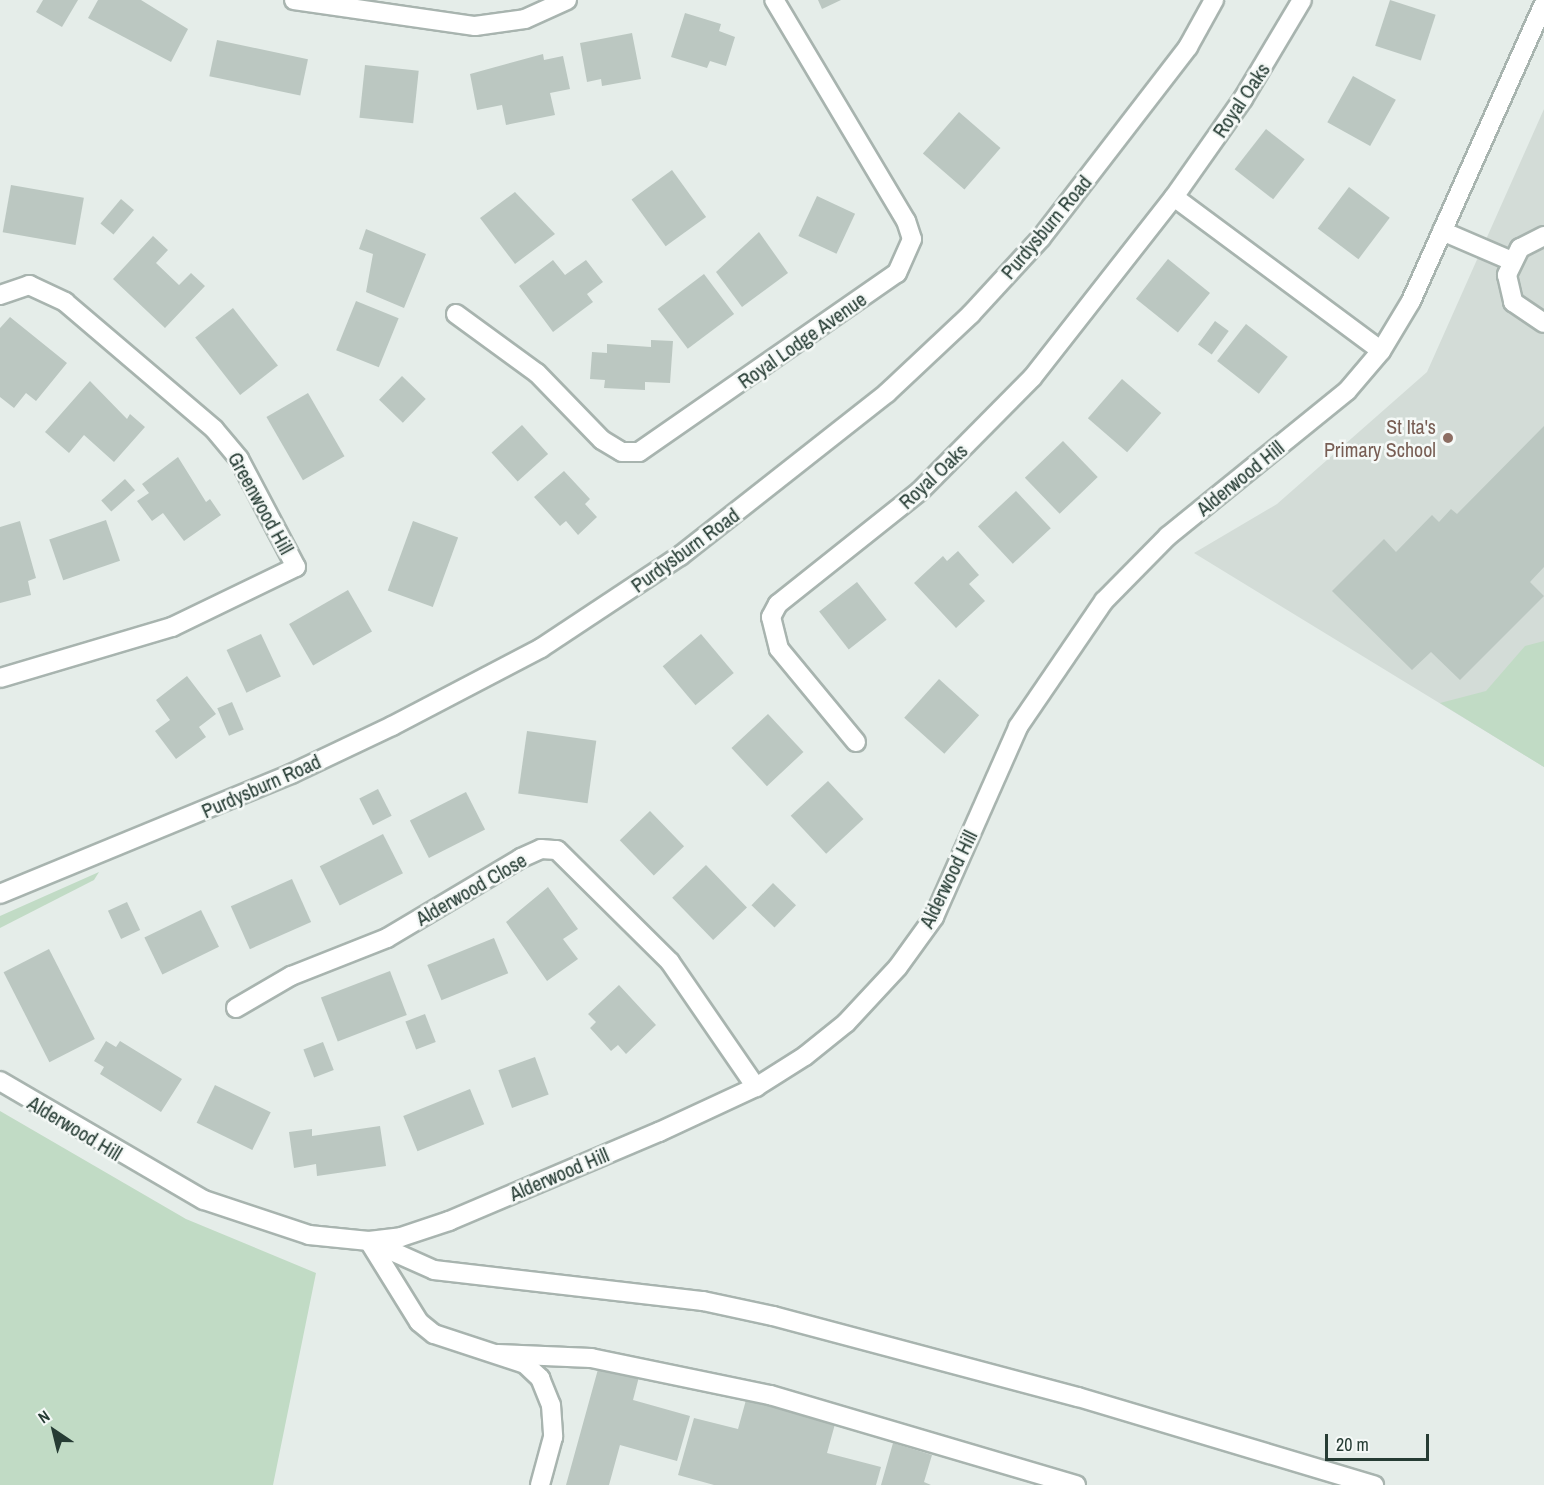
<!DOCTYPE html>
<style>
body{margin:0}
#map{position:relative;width:1544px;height:1485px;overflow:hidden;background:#e5ede9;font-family:"Archivo Narrow",sans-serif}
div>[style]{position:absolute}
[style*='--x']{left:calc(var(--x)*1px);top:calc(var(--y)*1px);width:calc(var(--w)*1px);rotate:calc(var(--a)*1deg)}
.built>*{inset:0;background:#d3dcd7}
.green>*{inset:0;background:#c1dbc5}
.building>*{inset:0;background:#bbc7c1;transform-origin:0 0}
.roads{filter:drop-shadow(2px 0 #a8b4af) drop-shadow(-2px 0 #a8b4af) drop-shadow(0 2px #a8b4af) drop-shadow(0 -2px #a8b4af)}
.lane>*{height:18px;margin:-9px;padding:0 9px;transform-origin:9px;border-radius:9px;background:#fff}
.street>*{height:18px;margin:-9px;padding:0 9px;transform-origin:9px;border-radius:9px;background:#fff}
.secondary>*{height:18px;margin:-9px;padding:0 9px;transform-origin:9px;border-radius:9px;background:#fff}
.dots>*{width:16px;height:16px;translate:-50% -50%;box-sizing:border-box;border:3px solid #f5f9f7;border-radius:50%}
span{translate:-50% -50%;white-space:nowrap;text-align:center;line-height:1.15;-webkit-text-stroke:5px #f5f9f7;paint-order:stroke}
.street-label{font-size:20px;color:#263c34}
.education-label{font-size:20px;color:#785e54}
.right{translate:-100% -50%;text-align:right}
.north{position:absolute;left:24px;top:1401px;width:60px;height:60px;-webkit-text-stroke:4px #f5f9f7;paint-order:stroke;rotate:325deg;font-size:16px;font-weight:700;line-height:24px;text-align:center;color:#263c34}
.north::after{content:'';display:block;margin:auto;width:21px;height:27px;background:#263c34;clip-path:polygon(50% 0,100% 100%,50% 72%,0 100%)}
.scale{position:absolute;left:1325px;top:1434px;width:104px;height:27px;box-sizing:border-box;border:3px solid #263c34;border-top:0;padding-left:8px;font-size:18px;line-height:21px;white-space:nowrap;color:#263c34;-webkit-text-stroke:4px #f5f9f7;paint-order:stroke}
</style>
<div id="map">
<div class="built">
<div style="clip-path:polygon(1544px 109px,1544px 767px,1194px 553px,1277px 504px,1427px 372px)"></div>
</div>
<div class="green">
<div style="clip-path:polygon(1544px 641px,1544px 767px,1440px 703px,1486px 691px,1525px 646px)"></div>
<div style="clip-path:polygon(99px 872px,94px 880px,0 928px,0 916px)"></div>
<div style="clip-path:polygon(0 1111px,186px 1219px,316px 1273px,273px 1485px,0 1485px)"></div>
</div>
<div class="building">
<div style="clip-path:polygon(43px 0,78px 0,62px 27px,36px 12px)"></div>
<div style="clip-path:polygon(98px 0,141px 0,188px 29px,171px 62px,88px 18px)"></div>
<div style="clip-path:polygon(818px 0,841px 0,822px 9px)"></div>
<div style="left:1390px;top:0;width:48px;height:48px;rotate:18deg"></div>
<div style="clip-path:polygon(685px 13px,721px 24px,719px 31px,735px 37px,726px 66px,710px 61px,707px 68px,671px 57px)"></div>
<div style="clip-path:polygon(632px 33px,641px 79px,602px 86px,601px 79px,587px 82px,580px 43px)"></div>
<div style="left:217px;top:40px;width:93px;height:37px;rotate:12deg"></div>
<div style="clip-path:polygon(543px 54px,544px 60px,563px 56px,570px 89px,550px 93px,555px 115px,506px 125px,502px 105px,477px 110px,470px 74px)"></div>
<div style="left:365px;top:65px;width:54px;height:53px;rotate:6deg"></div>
<div style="left:1353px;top:76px;width:49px;height:53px;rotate:29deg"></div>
<div style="left:959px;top:112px;width:55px;height:55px;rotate:41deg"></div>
<div style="left:1266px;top:129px;width:49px;height:51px;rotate:38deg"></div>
<div style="left:672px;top:170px;width:58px;height:50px;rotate:54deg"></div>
<div style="left:11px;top:185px;width:74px;height:48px;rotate:10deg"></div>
<div style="left:1349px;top:187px;width:51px;height:52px;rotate:37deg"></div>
<div style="clip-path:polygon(515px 192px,555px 234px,515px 264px,480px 218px)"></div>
<div style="left:817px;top:196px;width:42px;height:44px;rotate:25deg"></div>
<div style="left:121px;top:199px;width:17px;height:32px;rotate:40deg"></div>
<div style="clip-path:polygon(366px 229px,426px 254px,404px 308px,366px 292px,373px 254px,359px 249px)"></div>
<div style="clip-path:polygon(759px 232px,788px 273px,742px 307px,716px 272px)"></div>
<div style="clip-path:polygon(153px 236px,168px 250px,156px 263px,179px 285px,191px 273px,205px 286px,165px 328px,113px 279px)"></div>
<div style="left:1168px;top:259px;width:54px;height:51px;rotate:39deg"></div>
<div style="clip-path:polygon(553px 260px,565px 275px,586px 260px,603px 282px,587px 294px,593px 302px,553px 332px,519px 286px)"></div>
<div style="left:704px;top:274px;width:50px;height:58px;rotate:53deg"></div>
<div style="left:356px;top:301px;width:46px;height:53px;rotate:22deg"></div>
<div style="left:233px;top:308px;width:73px;height:48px;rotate:52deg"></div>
<div style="clip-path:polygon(10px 317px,67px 363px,36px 401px,26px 393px,14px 408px,0 397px,0 328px)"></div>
<div style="left:1215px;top:321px;width:17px;height:29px;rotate:36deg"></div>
<div style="left:1246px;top:324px;width:53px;height:47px;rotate:38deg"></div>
<div style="clip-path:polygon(651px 340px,673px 341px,670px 383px,645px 382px,645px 390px,604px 388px,605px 380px,590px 379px,592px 352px,607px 353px,607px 344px,651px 347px)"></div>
<div style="left:402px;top:376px;width:33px;height:33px;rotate:44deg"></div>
<div style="left:1122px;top:379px;width:52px;height:52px;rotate:41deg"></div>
<div style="clip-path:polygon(90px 381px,127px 419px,130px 414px,145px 427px,114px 462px,84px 435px,69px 453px,45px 432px)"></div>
<div style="left:308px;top:393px;width:73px;height:48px;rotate:60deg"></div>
<div style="left:522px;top:425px;width:39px;height:41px;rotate:48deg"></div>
<div style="clip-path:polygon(1544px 426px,1544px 567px,1530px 582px,1544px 596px,1460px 680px,1431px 652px,1412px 670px,1332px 591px,1384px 539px,1396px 552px,1432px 515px,1439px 522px,1451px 509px,1457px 514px)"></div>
<div style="left:1063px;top:441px;width:50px;height:53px;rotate:46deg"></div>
<div style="clip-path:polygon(178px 457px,206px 502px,210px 499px,221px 515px,184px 541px,163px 513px,152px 521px,137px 501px,149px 493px,142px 484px)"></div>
<div style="clip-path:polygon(564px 471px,590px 499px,585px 504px,597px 517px,578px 535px,566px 521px,560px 526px,534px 497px)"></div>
<div style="left:125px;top:479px;width:15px;height:32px;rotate:48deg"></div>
<div style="left:1016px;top:491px;width:51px;height:52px;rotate:47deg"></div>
<div style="left:106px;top:520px;width:43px;height:60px;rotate:71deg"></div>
<div style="clip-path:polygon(20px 521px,36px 578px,28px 581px,31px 595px,0 603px,0 527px)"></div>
<div style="left:413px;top:521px;width:48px;height:74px;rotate:20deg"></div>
<div style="clip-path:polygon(958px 551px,979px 575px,969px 584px,985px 601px,956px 628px,914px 583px,943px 556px,947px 561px)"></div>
<div style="left:857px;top:582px;width:48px;height:48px;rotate:52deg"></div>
<div style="left:348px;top:590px;width:48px;height:68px;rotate:60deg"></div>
<div style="left:261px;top:634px;width:47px;height:38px;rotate:65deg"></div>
<div style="left:701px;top:634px;width:51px;height:50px;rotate:50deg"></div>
<div style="clip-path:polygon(187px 676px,216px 714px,199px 727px,206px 737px,176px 759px,155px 731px,170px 720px,156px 700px)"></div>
<div style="left:939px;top:679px;width:54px;height:52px;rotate:42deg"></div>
<div style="left:232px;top:702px;width:30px;height:16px;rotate:67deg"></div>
<div style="left:768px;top:714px;width:52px;height:50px;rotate:47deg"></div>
<div style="left:527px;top:731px;width:70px;height:63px;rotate:8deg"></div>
<div style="left:828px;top:781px;width:52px;height:51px;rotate:47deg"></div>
<div style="left:378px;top:789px;width:30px;height:21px;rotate:63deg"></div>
<div style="left:466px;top:792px;width:42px;height:63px;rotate:63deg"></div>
<div style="left:650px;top:811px;width:49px;height:42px;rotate:46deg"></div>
<div style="left:383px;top:834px;width:44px;height:71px;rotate:63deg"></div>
<div style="left:706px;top:865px;width:59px;height:47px;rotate:46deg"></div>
<div style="left:292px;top:879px;width:47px;height:67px;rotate:66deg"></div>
<div style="left:773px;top:883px;width:32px;height:31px;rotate:44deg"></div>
<div style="clip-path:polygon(548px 887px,578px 929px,563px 939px,578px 959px,547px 981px,506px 922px)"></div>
<div style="left:127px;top:902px;width:31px;height:21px;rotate:65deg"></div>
<div style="left:201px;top:910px;width:41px;height:63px;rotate:64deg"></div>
<div style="left:494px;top:938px;width:38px;height:72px;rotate:68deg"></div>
<div style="left:49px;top:949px;width:101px;height:51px;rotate:63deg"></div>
<div style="left:390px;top:971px;width:47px;height:74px;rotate:69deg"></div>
<div style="clip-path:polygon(619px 985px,656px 1025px,626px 1054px,618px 1045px,611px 1051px,590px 1028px,596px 1022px,588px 1014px)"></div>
<div style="left:425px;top:1014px;width:30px;height:21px;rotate:69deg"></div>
<div style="clip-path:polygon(106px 1041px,116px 1047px,120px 1041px,182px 1079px,161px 1112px,100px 1074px,104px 1067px,94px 1061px)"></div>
<div style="left:323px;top:1042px;width:30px;height:21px;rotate:69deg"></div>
<div style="left:535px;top:1057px;width:40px;height:39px;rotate:70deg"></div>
<div style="left:215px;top:1085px;width:62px;height:42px;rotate:26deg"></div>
<div style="left:470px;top:1089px;width:38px;height:72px;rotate:68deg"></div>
<div style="clip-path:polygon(380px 1126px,386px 1166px,317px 1176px,316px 1164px,294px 1168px,289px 1132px,312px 1129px,312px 1136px)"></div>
<div style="clip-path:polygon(600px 1362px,640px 1373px,633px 1400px,690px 1416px,677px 1461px,620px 1445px,609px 1485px,566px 1485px)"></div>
<div style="clip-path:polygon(746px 1400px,835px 1424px,827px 1453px,881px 1467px,876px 1485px,714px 1485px,678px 1475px,694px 1418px,738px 1429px)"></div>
<div style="clip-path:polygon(893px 1443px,932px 1455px,924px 1482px,931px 1485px,881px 1485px)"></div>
</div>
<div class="roads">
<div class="lane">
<div style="--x:1442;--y:231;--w:76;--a:23.2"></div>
<div style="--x:1544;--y:236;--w:27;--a:153"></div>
<div style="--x:1520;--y:248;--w:30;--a:116"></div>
<div style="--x:1507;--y:275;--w:28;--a:77"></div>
<div style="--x:1513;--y:302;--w:37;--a:34"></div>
<div style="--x:369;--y:1241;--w:71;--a:24"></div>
<div style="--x:434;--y:1270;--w:271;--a:6.6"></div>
<div style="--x:703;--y:1301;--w:72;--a:12.1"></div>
<div style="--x:773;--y:1316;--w:316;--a:14.9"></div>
<div style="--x:1078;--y:1397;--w:309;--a:16.6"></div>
<div style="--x:370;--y:1243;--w:93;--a:58.2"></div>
<div style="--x:419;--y:1322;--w:19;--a:39"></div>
<div style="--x:434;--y:1334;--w:96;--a:18.2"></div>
<div style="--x:525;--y:1364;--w:21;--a:43"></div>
<div style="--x:540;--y:1378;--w:29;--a:68"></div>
<div style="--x:551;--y:1405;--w:32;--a:86"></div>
<div style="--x:553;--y:1437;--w:50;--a:105.2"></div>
<div style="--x:498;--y:1354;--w:93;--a:2.5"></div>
<div style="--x:591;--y:1358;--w:183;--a:11.7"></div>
<div style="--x:770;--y:1395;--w:319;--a:16.4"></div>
</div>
<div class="street">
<div style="--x:294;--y:0;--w:183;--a:8.2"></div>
<div style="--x:475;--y:26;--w:50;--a:-8"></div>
<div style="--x:525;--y:19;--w:46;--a:-24.3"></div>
<div style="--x:1174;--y:197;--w:120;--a:-54.9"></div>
<div style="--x:1243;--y:99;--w:115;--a:-59.2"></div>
<div style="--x:0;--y:295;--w:31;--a:-19"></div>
<div style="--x:29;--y:285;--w:40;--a:25"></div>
<div style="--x:65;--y:302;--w:196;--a:40.4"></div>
<div style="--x:214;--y:429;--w:39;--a:50"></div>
<div style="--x:239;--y:459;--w:122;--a:62.2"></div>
<div style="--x:296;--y:567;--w:138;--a:154.2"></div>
<div style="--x:172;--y:627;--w:179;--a:163.5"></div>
<div style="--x:456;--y:314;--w:100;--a:36.1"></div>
<div style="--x:537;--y:373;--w:93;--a:45.9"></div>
<div style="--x:602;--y:440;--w:23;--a:31"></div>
<div style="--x:622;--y:452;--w:17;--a:0"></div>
<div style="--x:639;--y:452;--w:314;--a:-34.8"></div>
<div style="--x:897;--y:273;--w:37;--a:-66"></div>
<div style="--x:912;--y:239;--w:19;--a:-108"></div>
<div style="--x:906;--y:221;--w:257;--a:-120.8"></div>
<div style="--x:856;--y:742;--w:121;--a:-129.6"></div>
<div style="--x:779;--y:649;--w:33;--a:-104"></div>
<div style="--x:771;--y:617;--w:15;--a:-62"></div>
<div style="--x:778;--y:604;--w:181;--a:-38.5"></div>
<div style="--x:920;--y:491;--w:159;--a:-45.3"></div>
<div style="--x:1032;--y:378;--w:230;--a:-51.9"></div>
<div style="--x:1174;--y:197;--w:258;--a:36.6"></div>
<div style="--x:236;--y:1008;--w:64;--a:-30.2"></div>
<div style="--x:291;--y:976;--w:103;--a:-21.6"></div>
<div style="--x:387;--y:938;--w:156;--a:-30.8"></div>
<div style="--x:521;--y:858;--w:22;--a:-24"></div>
<div style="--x:541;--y:849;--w:16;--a:4"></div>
<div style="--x:557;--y:850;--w:159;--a:44.7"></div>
<div style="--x:670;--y:962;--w:152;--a:55.5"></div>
<div style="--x:0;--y:1081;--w:236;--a:30.3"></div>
<div style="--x:204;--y:1200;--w:111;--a:18.4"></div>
<div style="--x:309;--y:1235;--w:60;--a:5.7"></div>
<div style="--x:369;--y:1241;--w:32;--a:-7"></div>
<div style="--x:401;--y:1237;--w:51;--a:-18.4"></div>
<div style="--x:449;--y:1221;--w:228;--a:-23"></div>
<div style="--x:659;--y:1132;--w:107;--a:-24.9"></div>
<div style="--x:756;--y:1087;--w:58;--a:-32.3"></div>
<div style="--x:805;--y:1056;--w:53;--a:-38.8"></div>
<div style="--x:846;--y:1023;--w:76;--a:-47.1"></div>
<div style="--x:898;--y:967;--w:62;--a:-54.2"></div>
<div style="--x:934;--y:917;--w:208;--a:-66.1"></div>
<div style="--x:1018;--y:727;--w:153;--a:-55.7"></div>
<div style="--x:1104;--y:601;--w:91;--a:-45.4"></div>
<div style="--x:1168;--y:536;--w:230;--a:-39"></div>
<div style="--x:1347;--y:391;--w:52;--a:-49.6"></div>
<div style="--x:1381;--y:351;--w:58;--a:-59"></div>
<div style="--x:1411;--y:301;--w:325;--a:-65.9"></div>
</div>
<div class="secondary">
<div style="--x:0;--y:894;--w:315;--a:-22.4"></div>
<div style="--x:291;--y:774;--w:112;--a:-25.4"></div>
<div style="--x:392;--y:726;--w:168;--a:-27.6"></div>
<div style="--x:541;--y:648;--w:167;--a:-33.5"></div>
<div style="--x:680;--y:556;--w:263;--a:-38.2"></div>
<div style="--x:887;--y:393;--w:115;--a:-43.2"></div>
<div style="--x:971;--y:314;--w:103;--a:-47.4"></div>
<div style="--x:1041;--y:238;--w:241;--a:-52.4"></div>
<div style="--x:1188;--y:47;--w:54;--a:-61"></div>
</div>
</div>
<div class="dots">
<div style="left:1448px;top:438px;background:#8d6e63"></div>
</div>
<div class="street-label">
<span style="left:1241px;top:100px;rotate:-56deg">Royal Oaks</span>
<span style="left:1046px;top:227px;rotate:-50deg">Purdysburn Road</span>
<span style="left:802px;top:340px;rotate:-35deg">Royal Lodge Avenue</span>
<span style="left:933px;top:476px;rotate:-43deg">Royal Oaks</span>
<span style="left:1240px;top:478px;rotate:-39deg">Alderwood Hill</span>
<span style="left:261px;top:503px;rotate:61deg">Greenwood Hill</span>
<span style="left:685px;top:550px;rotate:-36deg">Purdysburn Road</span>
<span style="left:261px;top:786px;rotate:-24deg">Purdysburn Road</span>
<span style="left:948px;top:879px;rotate:-64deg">Alderwood Hill</span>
<span style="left:471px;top:889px;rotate:-30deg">Alderwood Close</span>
<span style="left:75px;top:1128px;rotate:31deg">Alderwood Hill</span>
<span style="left:559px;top:1174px;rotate:-23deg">Alderwood Hill</span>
</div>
<div class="education-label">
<span class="right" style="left:1436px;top:438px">St Ita's<br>Primary School</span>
</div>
<div class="north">N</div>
<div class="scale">20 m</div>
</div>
